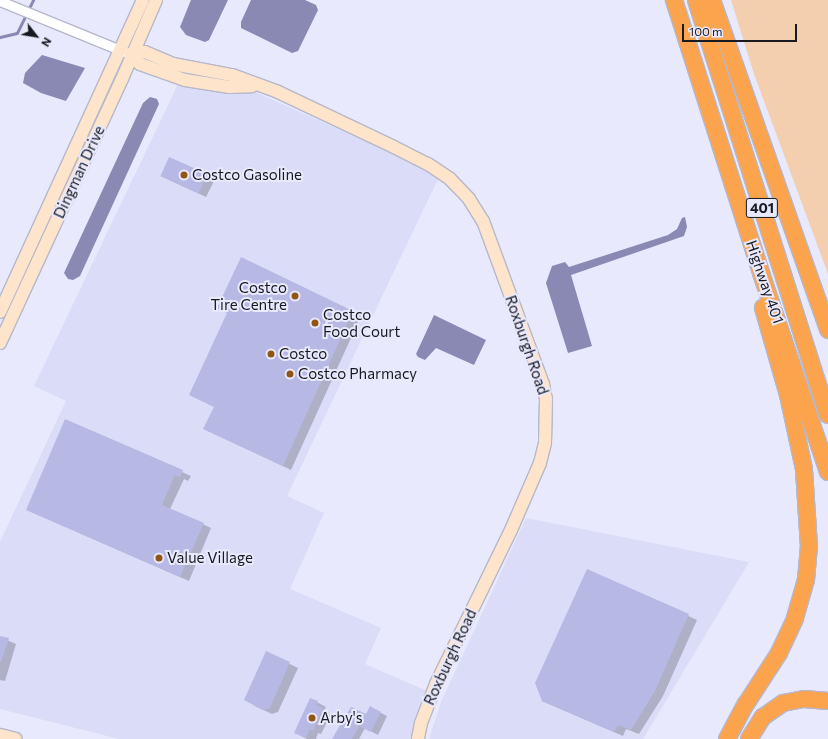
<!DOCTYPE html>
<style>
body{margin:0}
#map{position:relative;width:828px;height:739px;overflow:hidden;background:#e8e9fd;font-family:Commissioner,sans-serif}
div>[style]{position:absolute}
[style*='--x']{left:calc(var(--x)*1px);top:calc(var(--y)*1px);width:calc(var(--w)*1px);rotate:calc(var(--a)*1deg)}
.built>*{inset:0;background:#dbdcf7}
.green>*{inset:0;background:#f4cfaf}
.water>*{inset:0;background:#8989b3}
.shadow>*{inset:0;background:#0003}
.stream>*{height:2.5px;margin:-1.25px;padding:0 1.25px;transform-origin:1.25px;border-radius:1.25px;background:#8989b3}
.building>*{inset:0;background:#b7b8e4;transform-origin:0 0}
.roads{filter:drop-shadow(1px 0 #b6b7cb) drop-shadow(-1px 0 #b6b7cb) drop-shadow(0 1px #b6b7cb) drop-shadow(0 -1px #b6b7cb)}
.street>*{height:9px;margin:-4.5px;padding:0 4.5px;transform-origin:4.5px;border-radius:4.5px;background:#fff}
.secondary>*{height:12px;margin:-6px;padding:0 6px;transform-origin:6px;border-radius:6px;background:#fee4ca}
.highway>*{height:16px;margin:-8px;padding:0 8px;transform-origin:8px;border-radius:8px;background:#fba44d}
.dots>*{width:11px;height:11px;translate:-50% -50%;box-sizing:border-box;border:2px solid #e8e9fd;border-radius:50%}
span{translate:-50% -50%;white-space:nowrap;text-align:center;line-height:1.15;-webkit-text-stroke:4px #e8e9fd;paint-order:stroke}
.shield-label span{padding:1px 3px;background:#e8e9fd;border:1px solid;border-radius:3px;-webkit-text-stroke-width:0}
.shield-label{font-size:14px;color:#191a21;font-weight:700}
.street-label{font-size:15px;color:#191a21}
.poi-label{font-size:15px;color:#191a21}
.left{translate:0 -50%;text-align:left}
.right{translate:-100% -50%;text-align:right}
.north{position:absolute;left:16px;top:16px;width:40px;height:40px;-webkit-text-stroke:3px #e8e9fd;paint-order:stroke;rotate:121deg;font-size:11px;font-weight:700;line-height:16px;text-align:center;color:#191a21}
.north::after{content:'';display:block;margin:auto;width:14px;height:18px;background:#191a21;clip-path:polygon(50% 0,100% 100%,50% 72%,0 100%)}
.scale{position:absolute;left:682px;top:24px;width:115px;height:18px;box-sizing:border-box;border:2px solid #191a21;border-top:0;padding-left:5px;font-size:12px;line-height:14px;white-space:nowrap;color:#191a21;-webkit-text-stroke:3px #e8e9fd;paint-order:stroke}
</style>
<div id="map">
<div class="built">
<div style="clip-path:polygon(178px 84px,257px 93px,406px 159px,438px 179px,287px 496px,324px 513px,290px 589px,381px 628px,365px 664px,432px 693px,418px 739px,119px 739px,0 709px,0 542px,66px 401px,34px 386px)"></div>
<div style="clip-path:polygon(526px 518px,749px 562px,643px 739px,429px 739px,441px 702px)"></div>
</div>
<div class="green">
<div style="clip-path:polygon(731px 0,828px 0,828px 274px,754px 74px)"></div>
</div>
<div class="water">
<div style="clip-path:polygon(191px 0,228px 0,209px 40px,205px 42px,186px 35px,180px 27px)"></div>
<div style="clip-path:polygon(251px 0,305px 0,316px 5px,318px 10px,298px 51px,292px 53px,241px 28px,241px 22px)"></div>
<div style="clip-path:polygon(42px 55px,85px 68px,66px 101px,41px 93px,23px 83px,25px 73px)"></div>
<div style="clip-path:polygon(150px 97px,157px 99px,159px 104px,80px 276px,73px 280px,68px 279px,64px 273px,143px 103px)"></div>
<div style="clip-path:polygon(685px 217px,687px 227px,684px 236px,571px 275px,592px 346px,568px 353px,546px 283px,552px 266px,565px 262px,569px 267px,668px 235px,677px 229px,682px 218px)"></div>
<div style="clip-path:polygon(434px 315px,486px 340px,474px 365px,436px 348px,425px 360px,418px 357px,416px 354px)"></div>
</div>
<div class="shadow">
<div style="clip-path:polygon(169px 158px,215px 179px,206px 197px,169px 180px)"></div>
<div style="clip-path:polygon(242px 258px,361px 316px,291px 470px,204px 429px,215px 407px,228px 313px)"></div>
<div style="clip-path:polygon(66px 421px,191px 476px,188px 481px,184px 479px,170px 509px,211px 528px,189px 581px,27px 510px)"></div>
<div style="clip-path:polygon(588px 570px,697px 620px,663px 696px,639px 734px,626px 729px,623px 736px,542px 701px)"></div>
<div style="clip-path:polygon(0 637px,16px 644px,5px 681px,0 680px)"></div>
<div style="clip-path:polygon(267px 653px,298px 668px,278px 712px,272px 714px,253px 705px)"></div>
<div style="clip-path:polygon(311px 699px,326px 707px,324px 710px,331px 714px,321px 734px,318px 733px,316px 739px,307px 739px,296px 733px)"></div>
<div style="clip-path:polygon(371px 708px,387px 716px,378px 735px,365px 728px,359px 739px,334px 739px,366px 716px)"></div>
</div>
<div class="stream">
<div style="--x:0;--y:37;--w:17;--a:-13"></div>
<div style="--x:17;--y:33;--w:37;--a:-64"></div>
</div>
<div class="building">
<div style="left:169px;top:157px;width:42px;height:21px;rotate:24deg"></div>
<div style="clip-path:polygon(241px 257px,353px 311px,283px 466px,203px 429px,214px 407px,189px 395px,227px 313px,217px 308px)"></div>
<div style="clip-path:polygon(65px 419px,183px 470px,180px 477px,175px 475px,162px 505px,204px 523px,180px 577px,26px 510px)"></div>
<div style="clip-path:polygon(587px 569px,689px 614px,655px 691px,631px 730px,618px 725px,614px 732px,542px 701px,535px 683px)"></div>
<div style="clip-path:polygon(0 636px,9px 638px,1px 662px,0 662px)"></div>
<div style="clip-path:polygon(266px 651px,290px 662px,270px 708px,263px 710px,244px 700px)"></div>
<div style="clip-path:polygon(310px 698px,318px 701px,316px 705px,323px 708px,313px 731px,310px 729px,306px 738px,294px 733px)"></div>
<div style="clip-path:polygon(370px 706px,381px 712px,371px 732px,359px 726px,352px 739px,332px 739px,351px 707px,366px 714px)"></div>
</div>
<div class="roads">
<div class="street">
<div style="--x:0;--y:1;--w:135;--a:22.2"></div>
</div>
<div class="secondary">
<div style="--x:131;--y:54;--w:14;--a:-8"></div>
<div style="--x:145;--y:52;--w:30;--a:23"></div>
<div style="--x:173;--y:64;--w:60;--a:10.6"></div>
<div style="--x:232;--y:75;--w:47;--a:20"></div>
<div style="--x:276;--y:91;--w:131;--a:25.4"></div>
<div style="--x:394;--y:147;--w:38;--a:27"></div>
<div style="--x:428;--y:164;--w:27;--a:34"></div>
<div style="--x:450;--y:179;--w:28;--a:46"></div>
<div style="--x:469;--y:199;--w:26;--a:58"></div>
<div style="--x:483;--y:221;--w:174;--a:69.8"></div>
<div style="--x:543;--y:384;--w:15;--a:79"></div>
<div style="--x:546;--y:399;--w:44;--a:91.3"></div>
<div style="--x:545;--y:443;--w:21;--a:104"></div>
<div style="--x:540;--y:463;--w:73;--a:113.4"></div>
<div style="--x:511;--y:530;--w:171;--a:116"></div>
<div style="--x:436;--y:684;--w:42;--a:111"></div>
<div style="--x:421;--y:723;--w:16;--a:101"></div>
<div style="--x:131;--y:54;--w:13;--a:48"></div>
<div style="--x:140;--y:64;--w:48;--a:19.6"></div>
<div style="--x:185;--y:80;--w:45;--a:9"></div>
<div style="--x:229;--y:87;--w:23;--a:-2"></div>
<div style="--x:0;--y:312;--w:343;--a:-65.4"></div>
<div style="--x:0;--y:343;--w:291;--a:-65.2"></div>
<div style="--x:122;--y:79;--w:86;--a:-66.7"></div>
<div style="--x:0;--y:735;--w:16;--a:14"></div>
</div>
<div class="highway">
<div style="--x:674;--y:0;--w:287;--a:72.3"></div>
<div style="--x:761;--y:273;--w:210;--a:71.4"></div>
<div style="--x:696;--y:0;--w:435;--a:72.4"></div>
<div style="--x:712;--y:0;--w:350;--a:70.6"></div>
<div style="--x:727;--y:739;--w:40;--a:-62"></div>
<div style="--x:746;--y:704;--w:61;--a:-57.1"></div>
<div style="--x:779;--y:653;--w:38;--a:-65"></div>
<div style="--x:795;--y:618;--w:40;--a:-74"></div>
<div style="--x:806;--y:580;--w:33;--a:-85"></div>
<div style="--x:809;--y:547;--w:78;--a:-93.7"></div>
<div style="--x:804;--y:469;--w:76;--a:-102.2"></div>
<div style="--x:788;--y:395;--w:91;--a:-106"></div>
<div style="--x:749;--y:739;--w:26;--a:-58"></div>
<div style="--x:763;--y:717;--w:24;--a:-35"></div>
<div style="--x:783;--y:703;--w:21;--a:-11"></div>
<div style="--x:804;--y:699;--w:24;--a:5"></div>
</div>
</div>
<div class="dots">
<div style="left:184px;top:175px;background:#915614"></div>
<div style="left:295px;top:296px;background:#915614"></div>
<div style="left:315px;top:323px;background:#915614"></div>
<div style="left:271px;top:354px;background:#915614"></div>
<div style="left:290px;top:374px;background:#915614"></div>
<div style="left:159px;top:558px;background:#915614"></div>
<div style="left:312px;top:718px;background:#915614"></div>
</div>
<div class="shield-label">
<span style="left:762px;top:208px">401</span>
</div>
<div class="street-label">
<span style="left:79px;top:172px;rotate:-65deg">Dingman Drive</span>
<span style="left:765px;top:282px;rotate:71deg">Highway 401</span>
<span style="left:527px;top:345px;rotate:71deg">Roxburgh Road</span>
<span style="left:450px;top:657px;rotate:-65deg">Roxburgh Road</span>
</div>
<div class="poi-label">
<span class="left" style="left:192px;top:175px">Costco Gasoline</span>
<span class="right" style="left:287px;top:296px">Costco<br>Tire Centre</span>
<span class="left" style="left:323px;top:323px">Costco<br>Food Court</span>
<span class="left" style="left:279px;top:354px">Costco</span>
<span class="left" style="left:298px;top:374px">Costco Pharmacy</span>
<span class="left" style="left:167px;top:558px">Value Village</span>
<span class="left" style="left:320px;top:718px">Arby's</span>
</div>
<div class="north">N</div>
<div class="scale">100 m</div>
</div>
